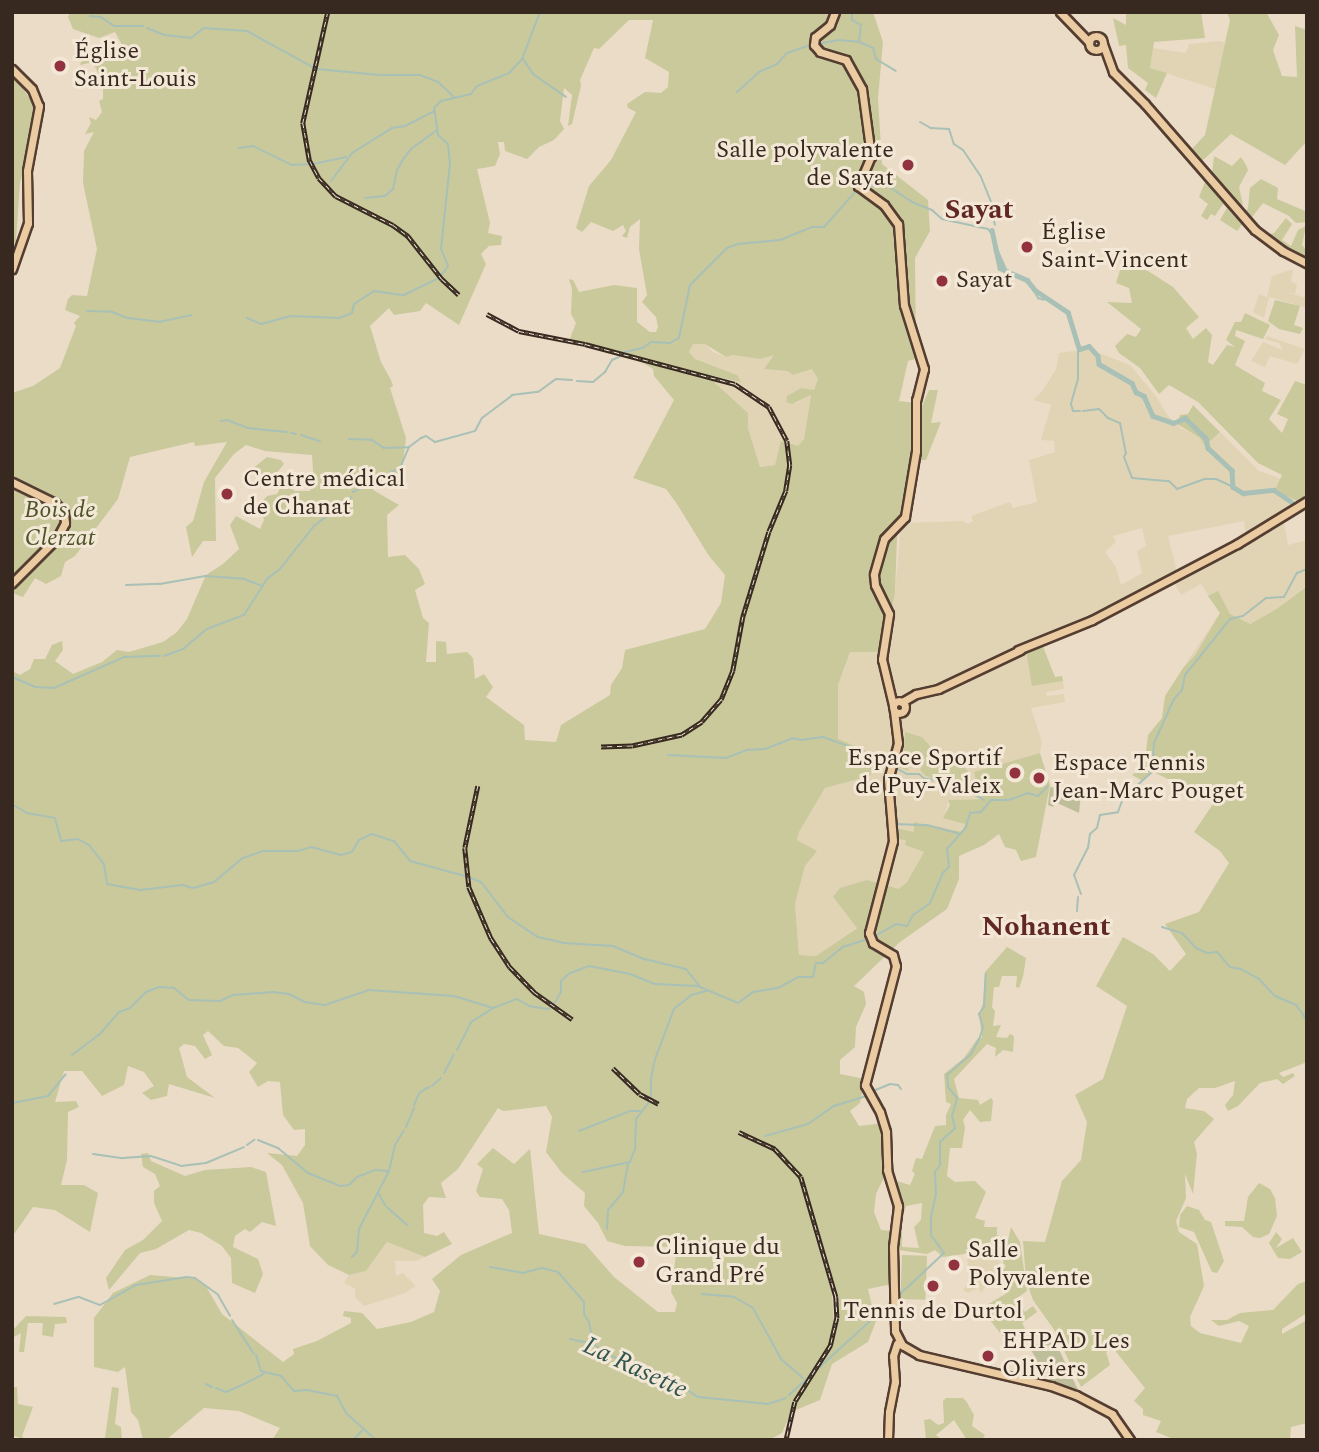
<!DOCTYPE html>
<meta charset="utf-8">
<style>
body{margin:0}
#map{position:relative;width:1319px;height:1452px;overflow:hidden;background:#ebdcc7;font-family:Spectral,serif}
div>[style]{position:absolute}
[style*='--x']{left:calc(var(--x)*1px);top:calc(var(--y)*1px);width:calc(var(--w)*1px);rotate:calc(var(--a)*1deg)}
.farmland>*{inset:0;background:#e1d4b5}
.green>*{inset:0;background:#c9c99c;transform-origin:0 0}
.cemetery>*{inset:0;background:#bfbe9a}
.stream>*{height:2px;margin:-1px;padding:0 1px;transform-origin:1px;border-radius:1px;background:#a8c0b6}
.river>*{height:4.5px;margin:-2.25px;padding:0 2.25px;transform-origin:2.25px;border-radius:2.25px;background:#a8c0b6}
.roads{filter:drop-shadow(2px 0 #543d31) drop-shadow(-2px 0 #543d31) drop-shadow(0 2px #543d31) drop-shadow(0 -2px #543d31)}
.major>*{height:7px;margin:-3.5px;padding:0 3.5px;transform-origin:3.5px;border-radius:3.5px;background:#ebcba2}
.major>.ring{margin:-3.5px;padding:0;box-sizing:content-box;background:none;border:7px solid #ebcba2;border-radius:50%}
.rail>*{height:4.5px;margin-top:-2.25px;transform-origin:0;background:repeating-linear-gradient(90deg,#f3e7d6 0 5px,#372920 0 10px);box-sizing:border-box;border-block:2px solid #372920}
.dots>*{width:19px;height:19px;translate:-50% -50%;box-sizing:border-box;border:4px solid #f3e7d6;border-radius:50%}
span{translate:-50% -50%;white-space:nowrap;text-align:center;line-height:1.15;-webkit-text-stroke:6px #f3e7d6;paint-order:stroke}
.poi-label{font-size:24px;color:#372920}
.left{translate:0 -50%;text-align:left}
.right{translate:-100% -50%;text-align:right}
.park-label{font-size:24px;color:#4d5228;font-style:italic}
.water-label{font-size:26px;color:#31564f;font-style:italic}
.quarter-label{font-size:28px;color:#612823;font-weight:700}
.frame{position:absolute;inset:0;border:14px solid #372920;pointer-events:none}
</style>
<div id="map">
<div class="farmland">
<div style="clip-path:polygon(1219px 41px,1225px 43px,1215px 89px,1150px 68px,1153px 48px,1186px 53px,1189px 44px)"></div>
<div style="clip-path:polygon(1290px 270px,1293px 270px,1291px 282px,1297px 284px,1295px 294px,1285px 292px,1307px 298px,1307px 308px,1269px 297px,1264px 318px,1253px 312px,1259px 294px,1267px 297px,1272px 276px)"></div>
<div style="clip-path:polygon(1267px 336px,1305px 349px,1297px 364px,1270px 356px,1265px 367px,1251px 361px,1263px 342px,1283px 350px,1279px 343px,1265px 339px)"></div>
<div style="clip-path:polygon(693px 344px,705px 344px,713px 352px,726px 357px,733px 355px,760px 359px,775px 354px,765px 369px,787px 371px,793px 375px,812px 369px,818px 379px,814px 391px,801px 388px,787px 396px,786px 402px,797px 403px,811px 394px,804px 439px,798px 446px,793px 446px,776px 465px,760px 467px,748px 428px,748px 413px,715px 383px,713px 375px,740px 382px,737px 375px,694px 359px,689px 352px)"></div>
<div style="clip-path:polygon(evenodd,1089px 349px,1130px 365px,1156px 396px,1168px 416px,1181px 428px,1200px 438px,1205px 446px,1220px 432px,1259px 471px,1279px 478px,1295px 504px,1282px 511px,1288px 545px,1307px 540px,1307px 585px,1278px 608px,1196px 654px,1183px 668px,1220px 613px,1201px 584px,1181px 595px,1171px 577px,1042px 639px,1032px 686px,1063px 681px,1064px 689px,1046px 692px,1047px 696px,1064px 694px,1065px 702px,1031px 708px,1042px 742px,1040px 753px,1024px 758px,984px 799px,949px 800px,944px 817px,965px 824px,962px 833px,914px 822px,915px 832px,906px 840px,906px 845px,924px 852px,907px 882px,899px 889px,872px 883px,833px 898px,857px 927px,816px 956px,799px 955px,795px 904px,805px 866px,816px 851px,797px 840px,799px 832px,825px 788px,870px 776px,877px 756px,838px 740px,838px 685px,850px 652px,889px 616px,895px 593px,901px 523px,963px 521px,968px 524px,973px 521px,971px 516px,1010px 502px,1013px 508px,1037px 502px,1029px 460px,1055px 452px,1054px 441px,1041px 440px,1051px 405px,1033px 400px,1043px 390px,1056px 369px,1059px 353px,1089px 349px,1244px 521px,1246px 535px,1177px 572px,1168px 536px,1244px 521px,1089px 349px,1142px 528px,1146px 546px,1137px 551px,1142px 573px,1121px 585px,1116px 567px,1105px 552px,1116px 542px,1113px 536px,1142px 528px,1089px 349px,915px 737px,922px 737px,929px 759px,965px 768px,945px 783px,938px 781px,925px 763px,926px 759px,910px 756px,908px 771px,896px 766px,898px 757px,915px 737px)"></div>
<div style="clip-path:polygon(387px 1242px,425px 1257px,416px 1261px,395px 1261px,396px 1276px,403px 1273px,416px 1286px,405px 1293px,364px 1306px,355px 1297px,355px 1289px,344px 1283px,349px 1275px,366px 1271px)"></div>
<div style="clip-path:polygon(990px 1244px,1004px 1246px,996px 1274px,981px 1293px,978px 1288px,968px 1293px,963px 1290px,969px 1280px,967px 1256px)"></div>
</div>
<div class="green">
<div style="clip-path:polygon(evenodd,70px 12px,873px 12px,883px 42px,878px 98px,882px 164px,928px 200px,930px 231px,915px 258px,916px 349px,919px 358px,908px 361px,899px 401px,915px 403px,919px 413px,929px 390px,938px 390px,931px 423px,941px 422px,926px 460px,914px 460px,897px 538px,895px 593px,882px 652px,850px 652px,838px 685px,838px 739px,878px 756px,870px 776px,825px 788px,799px 832px,797px 840px,817px 851px,805px 866px,795px 904px,799px 955px,816px 956px,857px 928px,833px 897px,840px 888px,867px 880px,899px 889px,907px 882px,924px 852px,905px 845px,906px 840px,897px 839px,896px 828px,914px 832px,914px 822px,962px 832px,965px 824px,943px 818px,950px 805px,948px 800px,983px 799px,970px 786px,976px 781px,974px 772px,1040px 753px,1050px 785px,1036px 857px,1021px 861px,1016px 850px,1005px 847px,999px 834px,984px 845px,959px 856px,959px 879px,947px 909px,900px 942px,854px 986px,864px 992px,866px 1004px,856px 1027px,855px 1047px,840px 1060px,840px 1074px,865px 1079px,860px 1103px,850px 1111px,859px 1126px,883px 1123px,887px 1171px,876px 1194px,874px 1212px,881px 1230px,893px 1231px,892px 1284px,868px 1289px,873px 1310px,878px 1316px,868px 1342px,832px 1364px,820px 1400px,791px 1412px,782px 1433px,769px 1440px,272px 1440px,280px 1428px,239px 1411px,204px 1408px,166px 1440px,143px 1440px,138px 1420px,131px 1412px,125px 1367px,118px 1372px,94px 1367px,94px 1318px,113px 1293px,150px 1275px,197px 1279px,207px 1288px,222px 1314px,283px 1362px,294px 1354px,293px 1349px,317px 1341px,351px 1323px,351px 1318px,343px 1316px,344px 1311px,362px 1313px,377px 1329px,411px 1322px,434px 1312px,440px 1291px,432px 1279px,461px 1255px,512px 1233px,509px 1210px,502px 1199px,480px 1197px,476px 1191px,483px 1169px,477px 1164px,493px 1148px,514px 1164px,530px 1149px,539px 1234px,585px 1244px,614px 1277px,658px 1312px,675px 1312px,677px 1303px,671px 1292px,677px 1247px,625px 1246px,607px 1241px,598px 1223px,584px 1206px,585px 1193px,562px 1173px,546px 1152px,552px 1117px,546px 1106px,503px 1111px,498px 1108px,458px 1169px,441px 1183px,446px 1198px,429px 1197px,423px 1205px,424px 1233px,437px 1236px,444px 1232px,452px 1244px,425px 1257px,387px 1242px,366px 1271px,349px 1275px,328px 1265px,310px 1246px,303px 1203px,282px 1165px,267px 1153px,297px 1156px,305px 1145px,305px 1129px,294px 1130px,283px 1115px,280px 1082px,268px 1081px,258px 1087px,249px 1072px,257px 1063px,238px 1048px,224px 1046px,208px 1031px,203px 1035px,212px 1055px,205px 1059px,195px 1046px,184px 1044px,179px 1048px,187px 1077px,215px 1098px,169px 1084px,167px 1096px,151px 1100px,142px 1093px,154px 1086px,144px 1072px,128px 1066px,124px 1085px,102px 1096px,82px 1071px,64px 1071px,55px 1102px,76px 1101px,79px 1107px,68px 1112px,67px 1160px,61px 1185px,84px 1185px,98px 1193px,90px 1232px,55px 1210px,33px 1207px,12px 1237px,12px 671px,20px 675px,30px 669px,34px 659px,45px 659px,52px 645px,62px 641px,63px 650px,55px 661px,73px 674px,102px 662px,117px 650px,129px 652px,163px 642px,177px 632px,187px 619px,206px 575px,223px 564px,239px 549px,230px 525px,236px 516px,260px 529px,264px 520px,260px 504px,267px 496px,277px 494px,283px 483px,295px 491px,310px 491px,313px 471px,312px 455px,265px 451px,246px 445px,234px 454px,215px 478px,216px 541px,203px 541px,192px 557px,186px 527px,193px 521px,204px 482px,227px 442px,195px 446px,194px 442px,130px 457px,118px 499px,75px 556px,65px 562px,61px 576px,46px 584px,35px 578px,23px 597px,12px 593px,12px 393px,33px 386px,60px 368px,76px 326px,74px 323px,80px 316px,65px 310px,68px 299px,72px 295px,87px 296px,97px 249px,83px 183px,84px 151px,94px 132px,85px 134px,91px 123px,89px 117px,96px 120px,102px 112px,99px 101px,103px 99px,103px 85px,93px 62px,80px 65px,81px 62px,122px 45px,115px 32px,99px 38px,73px 29px,68px 17px,70px 12px,629px 20px,653px 20px,645px 58px,669px 72px,668px 87px,661px 93px,645px 92px,627px 104px,628px 108px,636px 112px,611px 160px,589px 186px,576px 228px,582px 232px,591px 222px,613px 231px,623px 225px,626px 231px,622px 236px,627px 238px,630px 227px,640px 219px,639px 249px,647px 295px,642px 302px,656px 317px,658px 327px,656px 332px,650px 332px,637px 322px,637px 288px,614px 285px,579px 292px,573px 280px,569px 279px,572px 289px,571px 314px,576px 323px,569px 341px,640px 361px,653px 369px,654px 376px,674px 400px,633px 478px,666px 489px,677px 504px,709px 556px,725px 575px,721px 603px,705px 629px,625px 650px,622px 668px,611px 685px,610px 695px,561px 725px,556px 742px,525px 740px,524px 725px,486px 697px,493px 687px,484px 674px,475px 679px,473px 658px,467px 652px,447px 654px,446px 642px,436px 641px,436px 662px,426px 662px,429px 623px,423px 618px,415px 590px,425px 584px,419px 569px,405px 555px,388px 557px,387px 515px,399px 505px,373px 490px,402px 470px,406px 438px,390px 388px,393px 386px,391px 380px,381px 362px,370px 326px,389px 308px,394px 315px,420px 311px,426px 303px,459px 325px,486px 264px,481px 254px,489px 246px,501px 245px,502px 236px,488px 233px,490px 223px,477px 169px,495px 166px,500px 154px,498px 142px,504px 142px,505px 151px,527px 159px,539px 147px,554px 140px,564px 129px,560px 121px,564px 88px,572px 95px,568px 126px,572px 124px,581px 86px,580px 80px,594px 48px,599px 49px,629px 20px,70px 12px,693px 344px,705px 344px,726px 357px,733px 355px,760px 359px,774px 355px,764px 369px,787px 371px,793px 375px,812px 369px,818px 379px,814px 390px,801px 388px,787px 396px,786px 402px,792px 404px,811px 395px,804px 439px,798px 446px,781px 441px,775px 465px,760px 467px,748px 428px,748px 413px,715px 383px,714px 376px,741px 382px,737px 375px,695px 359px,689px 352px,693px 344px,70px 12px,813px 1224px,817px 1226px,838px 1300px,839px 1318px,835px 1338px,832px 1294px,813px 1224px)"></div>
<div style="clip-path:polygon(1126px 12px,1201px 12px,1205px 38px,1154px 42px,1150px 68px,1167px 73px,1156px 98px,1145px 90px,1148px 83px,1128px 68px,1126px 45px,1119px 46px,1113px 18px,1126px 25px)"></div>
<div style="clip-path:polygon(1227px 12px,1266px 12px,1279px 35px,1273px 50px,1282px 76px,1297px 77px,1295px 26px,1307px 30px,1307px 141px,1285px 165px,1231px 134px,1200px 163px,1191px 150px,1205px 135px,1230px 20px)"></div>
<div style="clip-path:polygon(12px 74px,42px 115px,20px 182px,16px 241px,12px 247px)"></div>
<div style="clip-path:polygon(1214px 156px,1232px 166px,1241px 157px,1246px 165px,1248px 170px,1239px 187px,1243px 205px,1240px 207px,1212px 174px)"></div>
<div style="clip-path:polygon(1207px 177px,1244px 222px,1237px 231px,1220px 220px,1227px 208px,1223px 204px,1215px 216px,1211px 214px,1207px 220px,1201px 216px,1208px 204px,1199px 197px)"></div>
<div style="clip-path:polygon(1261px 179px,1278px 188px,1277px 199px,1305px 211px,1307px 222px,1296px 223px,1289px 216px,1263px 203px,1252px 217px,1268px 235px,1274px 233px,1286px 218px,1292px 224px,1282px 240px,1291px 246px,1298px 230px,1306px 226px,1302px 245px,1307px 250px,1307px 260px,1270px 241px,1243px 215px,1248px 208px,1250px 188px)"></div>
<div style="clip-path:polygon(1124px 257px,1136px 265px,1135px 267px,1148px 271px,1173px 287px,1199px 317px,1186px 328px,1193px 339px,1206px 328px,1212px 335px,1208px 362px,1213px 365px,1227px 345px,1235px 347px,1226px 340px,1235px 322px,1241px 322px,1245px 313px,1270px 325px,1263px 339px,1236px 330px,1235px 336px,1245px 341px,1235px 365px,1265px 383px,1262px 391px,1281px 400px,1269px 419px,1282px 433px,1288px 419px,1277px 414px,1295px 381px,1307px 385px,1307px 495px,1297px 501px,1283px 494px,1276px 488px,1282px 475px,1258px 463px,1198px 402px,1169px 385px,1159px 394px,1140px 368px,1119px 353px,1115px 346px,1127px 334px,1136px 337px,1141px 329px,1107px 302px,1132px 303px,1129px 288px,1116px 283px)"></div>
<div style="clip-path:polygon(1275px 300px,1300px 306px,1294px 325px,1303px 328px,1300px 334px,1279px 329px,1268px 321px)"></div>
<div style="clip-path:polygon(1193px 405px,1220px 432px,1205px 446px,1200px 438px,1177px 424px,1180px 415px,1188px 414px)"></div>
<div style="clip-path:polygon(267px 457px,281px 460px,284px 464px,275px 475px,273px 485px,258px 485px,252px 469px)"></div>
<div style="clip-path:polygon(1307px 586px,1307px 1062px,1279px 1073px,1283px 1077px,1293px 1073px,1295px 1076px,1283px 1084px,1277px 1079px,1260px 1083px,1238px 1106px,1228px 1111px,1225px 1105px,1233px 1095px,1235px 1081px,1215px 1088px,1199px 1088px,1187px 1099px,1185px 1108px,1204px 1111px,1214px 1119px,1194px 1142px,1197px 1154px,1193px 1194px,1185px 1174px,1186px 1198px,1176px 1221px,1179px 1232px,1197px 1244px,1204px 1286px,1190px 1317px,1191px 1326px,1200px 1333px,1241px 1343px,1249px 1326px,1239px 1321px,1219px 1326px,1211px 1320px,1227px 1320px,1240px 1313px,1273px 1310px,1298px 1284px,1307px 1281px,1307px 1313px,1282px 1329px,1282px 1334px,1307px 1320px,1307px 1423px,1291px 1427px,1290px 1440px,1176px 1440px,1156px 1432px,1161px 1421px,1143px 1415px,1143px 1409px,1134px 1401px,1145px 1388px,1113px 1348px,1106px 1352px,1110px 1365px,1081px 1387px,1055px 1331px,1033px 1300px,1026px 1280px,1023px 1241px,1045px 1242px,1062px 1181px,1081px 1160px,1087px 1122px,1075px 1095px,1103px 1079px,1127px 1006px,1096px 986px,1123px 937px,1153px 954px,1170px 971px,1186px 954px,1165px 924px,1199px 912px,1229px 863px,1220px 851px,1194px 832px,1215px 801px,1153px 772px,1143px 781px,1132px 775px,1144px 767px,1148px 735px,1162px 718px,1165px 696px,1183px 668px,1196px 654px,1220px 613px,1208px 596px,1218px 591px,1230px 614px,1250px 624px,1278px 608px)"></div>
<div style="clip-path:polygon(1042px 644px,1055px 677px,1062px 676px,1063px 681px,1032px 686px,1026px 650px)"></div>
<div style="clip-path:polygon(905px 732px,922px 737px,929px 745px,932px 749px,929px 759px,965px 768px,970px 774px,967px 782px,957px 787px,926px 776px,920px 770px,925px 759px,910px 756px,908px 771px,896px 766px,904px 751px)"></div>
<div style="clip-path:polygon(1007px 947px,1026px 958px,1023px 977px,1019px 988px,1016px 987px,1017px 976px,1002px 976px,999px 987px,994px 987px,992px 1007px,995px 1011px,993px 1026px,1001px 1025px,996px 1037px,1007px 1038px,1010px 1034px,1014px 1036px,1013px 1052px,1003px 1050px,995px 1057px,996px 1048px,987px 1044px,954px 1079px,959px 1098px,978px 1100px,980px 1105px,991px 1098px,993px 1101px,991px 1121px,980px 1122px,970px 1110px,963px 1120px,965px 1127px,962px 1148px,950px 1148px,947px 1176px,955px 1182px,975px 1181px,986px 1192px,975px 1218px,985px 1221px,984px 1227px,997px 1227px,997px 1235px,1004px 1238px,1003px 1243px,992px 1241px,964px 1254px,943px 1257px,935px 1250px,927px 1254px,898px 1250px,895px 1247px,898px 1232px,902px 1232px,902px 1247px,919px 1248px,914px 1227px,921px 1220px,922px 1203px,906px 1206px,903px 1215px,901px 1213px,893px 1180px,910px 1185px,915px 1174px,912px 1171px,916px 1158px,922px 1159px,935px 1126px,946px 1125px,946px 1115px,951px 1104px,946px 1102px,944px 1074px,964px 1058px,978px 1038px,982px 1038px,979px 1014px,983px 1003px,985px 972px)"></div>
<div style="clip-path:polygon(148px 1153px,151px 1161px,185px 1176px,205px 1170px,251px 1167px,266px 1172px,276px 1226px,262px 1222px,250px 1232px,245px 1229px,235px 1236px,233px 1247px,258px 1259px,263px 1274px,255px 1293px,232px 1283px,231px 1258px,222px 1246px,201px 1233px,189px 1230px,156px 1249px,140px 1253px,109px 1290px,106px 1278px,125px 1250px,143px 1240px,162px 1221px,154px 1203px,154px 1191px,160px 1186px,155px 1174px,143px 1167px,141px 1154px)"></div>
<div style="clip-path:polygon(1259px 1183px,1270px 1189px,1275px 1198px,1277px 1216px,1269px 1234px,1260px 1238px,1253px 1237px,1242px 1227px,1225px 1226px,1225px 1221px,1244px 1221px,1248px 1197px)"></div>
<div style="clip-path:polygon(1187px 1206px,1199px 1210px,1205px 1220px,1211px 1222px,1224px 1261px,1217px 1273px,1212px 1272px,1194px 1232px,1179px 1227px,1180px 1215px)"></div>
<div style="clip-path:polygon(1011px 1227px,1020px 1242px,1027px 1291px,1017px 1298px,1025px 1312px,1033px 1306px,1037px 1312px,1022px 1323px,1027px 1332px,1009px 1344px,985px 1314px,985px 1306px,1007px 1293px,998px 1276px,1006px 1266px,1003px 1263px)"></div>
<div style="clip-path:polygon(1276px 1232px,1282px 1239px,1276px 1248px,1293px 1238px,1302px 1252px,1290px 1259px,1278px 1258px,1269px 1243px)"></div>
<div style="left:902px;top:1255px;width:25px;height:44px;rotate:2deg"></div>
<div style="clip-path:polygon(26px 1316px,66px 1317px,67px 1323px,55px 1324px,53px 1337px,42px 1335px,43px 1323px,28px 1323px,24px 1352px,19px 1352px,21px 1333px,12px 1338px,12px 1331px)"></div>
<div style="clip-path:polygon(12px 1387px,17px 1387px,18px 1404px,33px 1407px,22px 1436px,25px 1440px,12px 1435px)"></div>
<div style="clip-path:polygon(112px 1387px,119px 1388px,115px 1424px,121px 1427px,122px 1440px,101px 1440px,105px 1438px)"></div>
<div style="clip-path:polygon(946px 1398px,963px 1398px,966px 1401px,974px 1415px,972px 1426px,985px 1435px,982px 1440px,967px 1440px,954px 1420px,936px 1435px,942px 1440px,926px 1440px,924px 1420px,930px 1419px,938px 1425px,944px 1423px,943px 1401px)"></div>
</div>
<div class="cemetery">
<div style="clip-path:polygon(1050px 787px,1081px 793px,1079px 813px,1055px 802px,1053px 807px,1048px 805px)"></div>
<div style="clip-path:polygon(1048px 1338px,1054px 1339px,1079px 1392px,1048px 1381px,1030px 1348px)"></div>
</div>
<div class="stream">
<div style="--x:852;--y:12;--w:8;--a:90"></div>
<div style="--x:852;--y:20;--w:10;--a:29"></div>
<div style="--x:861;--y:25;--w:17;--a:97"></div>
<div style="--x:859;--y:42;--w:15;--a:23"></div>
<div style="--x:873;--y:48;--w:11;--a:75"></div>
<div style="--x:876;--y:59;--w:23;--a:31"></div>
<div style="--x:90;--y:16;--w:11;--a:5"></div>
<div style="--x:101;--y:17;--w:16;--a:35"></div>
<div style="--x:114;--y:26;--w:29;--a:0"></div>
<div style="--x:147;--y:28;--w:18;--a:22"></div>
<div style="--x:164;--y:35;--w:27;--a:6"></div>
<div style="--x:191;--y:38;--w:16;--a:-38"></div>
<div style="--x:204;--y:28;--w:43;--a:4"></div>
<div style="--x:247;--y:31;--w:77;--a:28.9"></div>
<div style="--x:818;--y:44;--w:20;--a:-11"></div>
<div style="--x:838;--y:40;--w:21;--a:5"></div>
<div style="--x:523;--y:59;--w:18;--a:56"></div>
<div style="--x:533;--y:74;--w:40;--a:34.9"></div>
<div style="--x:317;--y:69;--w:63;--a:5.4"></div>
<div style="--x:380;--y:75;--w:40;--a:0"></div>
<div style="--x:420;--y:75;--w:19;--a:21"></div>
<div style="--x:438;--y:82;--w:22;--a:43"></div>
<div style="--x:737;--y:92;--w:30;--a:-42"></div>
<div style="--x:759;--y:72;--w:20;--a:-24"></div>
<div style="--x:777;--y:64;--w:15;--a:-48"></div>
<div style="--x:787;--y:53;--w:24;--a:-19"></div>
<div style="--x:920;--y:122;--w:13;--a:29"></div>
<div style="--x:931;--y:128;--w:18;--a:3"></div>
<div style="--x:949;--y:129;--w:16;--a:72"></div>
<div style="--x:954;--y:144;--w:11;--a:34"></div>
<div style="--x:963;--y:150;--w:32;--a:56"></div>
<div style="--x:981;--y:177;--w:27;--a:68"></div>
<div style="--x:991;--y:202;--w:13;--a:103"></div>
<div style="--x:988;--y:215;--w:5;--a:22"></div>
<div style="--x:993;--y:217;--w:8;--a:76"></div>
<div style="--x:239;--y:148;--w:14;--a:-8"></div>
<div style="--x:253;--y:146;--w:43;--a:26"></div>
<div style="--x:292;--y:165;--w:18;--a:-3"></div>
<div style="--x:313;--y:164;--w:34;--a:-12"></div>
<div style="--x:331;--y:181;--w:35;--a:-53"></div>
<div style="--x:352;--y:153;--w:47;--a:-32"></div>
<div style="--x:392;--y:128;--w:13;--a:-9"></div>
<div style="--x:405;--y:126;--w:33;--a:-27"></div>
<div style="--x:865;--y:187;--w:18;--a:-13"></div>
<div style="--x:883;--y:183;--w:35;--a:33"></div>
<div style="--x:912;--y:202;--w:22;--a:22"></div>
<div style="--x:932;--y:210;--w:13;--a:42"></div>
<div style="--x:942;--y:219;--w:47;--a:12.3"></div>
<div style="--x:988;--y:229;--w:5;--a:53"></div>
<div style="--x:365;--y:198;--w:20;--a:-6"></div>
<div style="--x:385;--y:196;--w:11;--a:-41"></div>
<div style="--x:393;--y:189;--w:19;--a:-78"></div>
<div style="--x:397;--y:170;--w:14;--a:-60"></div>
<div style="--x:404;--y:158;--w:11;--a:-52"></div>
<div style="--x:411;--y:149;--w:31;--a:-36"></div>
<div style="--x:441;--y:276;--w:12;--a:-55"></div>
<div style="--x:448;--y:266;--w:18;--a:-112"></div>
<div style="--x:441;--y:249;--w:85;--a:-84"></div>
<div style="--x:450;--y:164;--w:20;--a:-96"></div>
<div style="--x:448;--y:144;--w:13;--a:-138"></div>
<div style="--x:438;--y:135;--w:27;--a:-98"></div>
<div style="--x:434;--y:108;--w:10;--a:-45"></div>
<div style="--x:441;--y:101;--w:31;--a:-13"></div>
<div style="--x:471;--y:94;--w:10;--a:-53"></div>
<div style="--x:477;--y:86;--w:35;--a:-22"></div>
<div style="--x:509;--y:73;--w:19;--a:-47"></div>
<div style="--x:522;--y:59;--w:50;--a:-69"></div>
<div style="--x:1032;--y:287;--w:13;--a:61"></div>
<div style="--x:1038;--y:298;--w:6;--a:18"></div>
<div style="--x:87;--y:311;--w:25;--a:2"></div>
<div style="--x:112;--y:312;--w:17;--a:21"></div>
<div style="--x:128;--y:318;--w:31;--a:7"></div>
<div style="--x:159;--y:322;--w:33;--a:-12"></div>
<div style="--x:247;--y:318;--w:15;--a:23"></div>
<div style="--x:261;--y:324;--w:31;--a:-15"></div>
<div style="--x:291;--y:316;--w:48;--a:2.4"></div>
<div style="--x:339;--y:318;--w:14;--a:-21"></div>
<div style="--x:352;--y:313;--w:9;--a:-77"></div>
<div style="--x:354;--y:304;--w:24;--a:-33"></div>
<div style="--x:374;--y:291;--w:30;--a:8"></div>
<div style="--x:404;--y:295;--w:39;--a:-26"></div>
<div style="--x:1078;--y:349;--w:30;--a:90"></div>
<div style="--x:1078;--y:379;--w:26;--a:106"></div>
<div style="--x:1071;--y:404;--w:7;--a:74"></div>
<div style="--x:1073;--y:411;--w:7;--a:0"></div>
<div style="--x:621;--y:353;--w:23;--a:-13"></div>
<div style="--x:643;--y:348;--w:10;--a:-37"></div>
<div style="--x:651;--y:342;--w:19;--a:3"></div>
<div style="--x:670;--y:343;--w:10;--a:-29"></div>
<div style="--x:679;--y:338;--w:54;--a:-78.3"></div>
<div style="--x:690;--y:285;--w:52;--a:-45"></div>
<div style="--x:727;--y:248;--w:12;--a:-20"></div>
<div style="--x:738;--y:244;--w:42;--a:-5.4"></div>
<div style="--x:780;--y:240;--w:35;--a:-22"></div>
<div style="--x:812;--y:227;--w:12;--a:0"></div>
<div style="--x:824;--y:227;--w:50;--a:-48.3"></div>
<div style="--x:577;--y:381;--w:16;--a:4"></div>
<div style="--x:593;--y:382;--w:16;--a:-40"></div>
<div style="--x:605;--y:372;--w:14;--a:-60"></div>
<div style="--x:612;--y:360;--w:8;--a:-23"></div>
<div style="--x:1083;--y:411;--w:16;--a:-7"></div>
<div style="--x:1099;--y:409;--w:13;--a:45"></div>
<div style="--x:1108;--y:418;--w:13;--a:23"></div>
<div style="--x:1120;--y:423;--w:31;--a:79"></div>
<div style="--x:1126;--y:453;--w:4;--a:117"></div>
<div style="--x:1124;--y:457;--w:22;--a:69"></div>
<div style="--x:1132;--y:478;--w:37;--a:5"></div>
<div style="--x:1169;--y:481;--w:11;--a:45"></div>
<div style="--x:1177;--y:489;--w:30;--a:-20"></div>
<div style="--x:1205;--y:479;--w:11;--a:0"></div>
<div style="--x:1216;--y:479;--w:19;--a:25"></div>
<div style="--x:221;--y:421;--w:6;--a:-9"></div>
<div style="--x:227;--y:420;--w:22;--a:21"></div>
<div style="--x:248;--y:428;--w:39;--a:6"></div>
<div style="--x:291;--y:433;--w:5;--a:11"></div>
<div style="--x:301;--y:435;--w:20;--a:18"></div>
<div style="--x:349;--y:439;--w:23;--a:2"></div>
<div style="--x:372;--y:440;--w:14;--a:34"></div>
<div style="--x:384;--y:448;--w:24;--a:-2"></div>
<div style="--x:353;--y:492;--w:53;--a:-27.1"></div>
<div style="--x:400;--y:468;--w:23;--a:-67"></div>
<div style="--x:409;--y:447;--w:15;--a:-37"></div>
<div style="--x:421;--y:438;--w:5;--a:-22"></div>
<div style="--x:426;--y:436;--w:11;--a:34"></div>
<div style="--x:435;--y:442;--w:41;--a:-15.4"></div>
<div style="--x:475;--y:431;--w:15;--a:-62"></div>
<div style="--x:482;--y:418;--w:38;--a:-37"></div>
<div style="--x:512;--y:395;--w:26;--a:-7"></div>
<div style="--x:538;--y:392;--w:22;--a:-36"></div>
<div style="--x:556;--y:379;--w:16;--a:4"></div>
<div style="--x:126;--y:585;--w:34;--a:-2"></div>
<div style="--x:160;--y:584;--w:46;--a:-10.1"></div>
<div style="--x:205;--y:576;--w:39;--a:4"></div>
<div style="--x:244;--y:579;--w:19;--a:21"></div>
<div style="--x:164;--y:656;--w:20;--a:-20"></div>
<div style="--x:183;--y:649;--w:31;--a:-40"></div>
<div style="--x:207;--y:629;--w:40;--a:-21"></div>
<div style="--x:244;--y:615;--w:43;--a:-57.4"></div>
<div style="--x:267;--y:579;--w:16;--a:-38"></div>
<div style="--x:280;--y:569;--w:55;--a:-51.7"></div>
<div style="--x:314;--y:526;--w:47;--a:-38.1"></div>
<div style="--x:12;--y:677;--w:25;--a:23"></div>
<div style="--x:35;--y:687;--w:19;--a:3"></div>
<div style="--x:54;--y:688;--w:77;--a:-23.9"></div>
<div style="--x:124;--y:657;--w:36;--a:-2"></div>
<div style="--x:668;--y:755;--w:58;--a:3"></div>
<div style="--x:726;--y:758;--w:22;--a:-21"></div>
<div style="--x:747;--y:750;--w:18;--a:-3"></div>
<div style="--x:765;--y:749;--w:30;--a:-21"></div>
<div style="--x:793;--y:738;--w:8;--a:14"></div>
<div style="--x:801;--y:740;--w:22;--a:-8"></div>
<div style="--x:823;--y:737;--w:29;--a:20"></div>
<div style="--x:850;--y:747;--w:9;--a:84"></div>
<div style="--x:851;--y:756;--w:9;--a:41"></div>
<div style="--x:858;--y:762;--w:30;--a:8"></div>
<div style="--x:896;--y:768;--w:13;--a:29"></div>
<div style="--x:907;--y:774;--w:12;--a:0"></div>
<div style="--x:919;--y:774;--w:8;--a:40"></div>
<div style="--x:925;--y:779;--w:22;--a:3"></div>
<div style="--x:947;--y:780;--w:42;--a:28.4"></div>
<div style="--x:1084;--y:790;--w:39;--a:12"></div>
<div style="--x:1009;--y:800;--w:20;--a:-20"></div>
<div style="--x:1028;--y:793;--w:10;--a:17"></div>
<div style="--x:1038;--y:796;--w:14;--a:-45"></div>
<div style="--x:12;--y:804;--w:17;--a:31"></div>
<div style="--x:27;--y:813;--w:28;--a:10"></div>
<div style="--x:55;--y:818;--w:24;--a:75"></div>
<div style="--x:61;--y:841;--w:17;--a:-7"></div>
<div style="--x:78;--y:839;--w:13;--a:29"></div>
<div style="--x:89;--y:845;--w:24;--a:52"></div>
<div style="--x:104;--y:864;--w:20;--a:81"></div>
<div style="--x:107;--y:884;--w:34;--a:10"></div>
<div style="--x:140;--y:890;--w:43;--a:-6.6"></div>
<div style="--x:183;--y:885;--w:10;--a:17"></div>
<div style="--x:193;--y:888;--w:22;--a:-16"></div>
<div style="--x:214;--y:882;--w:38;--a:-40"></div>
<div style="--x:243;--y:858;--w:21;--a:-19"></div>
<div style="--x:263;--y:851;--w:35;--a:0"></div>
<div style="--x:298;--y:851;--w:14;--a:-17"></div>
<div style="--x:311;--y:847;--w:30;--a:15"></div>
<div style="--x:340;--y:855;--w:12;--a:-14"></div>
<div style="--x:352;--y:852;--w:14;--a:-60"></div>
<div style="--x:359;--y:840;--w:14;--a:-25"></div>
<div style="--x:372;--y:834;--w:23;--a:18"></div>
<div style="--x:394;--y:841;--w:26;--a:51"></div>
<div style="--x:410;--y:861;--w:57;--a:15.3"></div>
<div style="--x:894;--y:824;--w:33;--a:2"></div>
<div style="--x:927;--y:825;--w:34;--a:15"></div>
<div style="--x:468;--y:877;--w:14;--a:21"></div>
<div style="--x:481;--y:882;--w:44;--a:52.4"></div>
<div style="--x:508;--y:917;--w:36;--a:34"></div>
<div style="--x:538;--y:937;--w:26;--a:13"></div>
<div style="--x:563;--y:943;--w:50;--a:3.4"></div>
<div style="--x:613;--y:946;--w:34;--a:23"></div>
<div style="--x:644;--y:959;--w:43;--a:13.4"></div>
<div style="--x:686;--y:969;--w:23;--a:52"></div>
<div style="--x:700;--y:987;--w:41;--a:22.8"></div>
<div style="--x:738;--y:1003;--w:19;--a:-36"></div>
<div style="--x:753;--y:992;--w:25;--a:-9"></div>
<div style="--x:778;--y:988;--w:24;--a:-28"></div>
<div style="--x:799;--y:977;--w:14;--a:0"></div>
<div style="--x:813;--y:977;--w:14;--a:-78"></div>
<div style="--x:816;--y:963;--w:7;--a:0"></div>
<div style="--x:823;--y:963;--w:26;--a:-39"></div>
<div style="--x:843;--y:947;--w:26;--a:-18"></div>
<div style="--x:1081;--y:894;--w:20;--a:-110"></div>
<div style="--x:1074;--y:875;--w:30;--a:-63"></div>
<div style="--x:1088;--y:848;--w:14;--a:-82"></div>
<div style="--x:1090;--y:834;--w:9;--a:-41"></div>
<div style="--x:1097;--y:828;--w:13;--a:-77"></div>
<div style="--x:1100;--y:815;--w:18;--a:-9"></div>
<div style="--x:1118;--y:812;--w:15;--a:-70"></div>
<div style="--x:1123;--y:798;--w:39;--a:-42"></div>
<div style="--x:1152;--y:772;--w:29;--a:-86"></div>
<div style="--x:1154;--y:743;--w:48;--a:-65.6"></div>
<div style="--x:1174;--y:699;--w:12;--a:-48"></div>
<div style="--x:1182;--y:690;--w:15;--a:-79"></div>
<div style="--x:1185;--y:675;--w:72;--a:-51.2"></div>
<div style="--x:1230;--y:619;--w:13;--a:-13"></div>
<div style="--x:1243;--y:616;--w:29;--a:-38"></div>
<div style="--x:1266;--y:598;--w:18;--a:-3"></div>
<div style="--x:1284;--y:597;--w:27;--a:-62"></div>
<div style="--x:1297;--y:573;--w:11;--a:-22"></div>
<div style="--x:1077;--y:911;--w:14;--a:-86"></div>
<div style="--x:1162;--y:927;--w:21;--a:17"></div>
<div style="--x:1182;--y:933;--w:21;--a:47"></div>
<div style="--x:1196;--y:948;--w:12;--a:24"></div>
<div style="--x:1207;--y:953;--w:10;--a:-6"></div>
<div style="--x:1217;--y:952;--w:20;--a:49"></div>
<div style="--x:1230;--y:967;--w:11;--a:10"></div>
<div style="--x:1241;--y:969;--w:21;--a:29"></div>
<div style="--x:1259;--y:979;--w:23;--a:47"></div>
<div style="--x:1275;--y:996;--w:23;--a:23"></div>
<div style="--x:1296;--y:1005;--w:19;--a:54"></div>
<div style="--x:873;--y:937;--w:26;--a:-29"></div>
<div style="--x:896;--y:924;--w:11;--a:10"></div>
<div style="--x:907;--y:926;--w:13;--a:-61"></div>
<div style="--x:913;--y:915;--w:21;--a:-35"></div>
<div style="--x:930;--y:903;--w:33;--a:-67"></div>
<div style="--x:943;--y:873;--w:8;--a:-45"></div>
<div style="--x:949;--y:867;--w:18;--a:-96"></div>
<div style="--x:947;--y:849;--w:29;--a:-49"></div>
<div style="--x:966;--y:827;--w:15;--a:-74"></div>
<div style="--x:970;--y:813;--w:11;--a:-5"></div>
<div style="--x:981;--y:812;--w:16;--a:-50"></div>
<div style="--x:991;--y:800;--w:16;--a:0"></div>
<div style="--x:554;--y:1004;--w:14;--a:-60"></div>
<div style="--x:561;--y:992;--w:11;--a:-90"></div>
<div style="--x:561;--y:981;--w:12;--a:-42"></div>
<div style="--x:570;--y:973;--w:20;--a:-20"></div>
<div style="--x:589;--y:966;--w:42;--a:11"></div>
<div style="--x:630;--y:974;--w:27;--a:22"></div>
<div style="--x:655;--y:984;--w:43;--a:2.7"></div>
<div style="--x:457;--y:1050;--w:31;--a:-63"></div>
<div style="--x:471;--y:1022;--w:26;--a:-32"></div>
<div style="--x:493;--y:1008;--w:26;--a:-21"></div>
<div style="--x:517;--y:999;--w:14;--a:30"></div>
<div style="--x:529;--y:1006;--w:19;--a:9"></div>
<div style="--x:548;--y:1009;--w:5;--a:-37"></div>
<div style="--x:72;--y:1055;--w:34;--a:-37"></div>
<div style="--x:99;--y:1035;--w:30;--a:-49"></div>
<div style="--x:119;--y:1012;--w:12;--a:-20"></div>
<div style="--x:130;--y:1008;--w:23;--a:-45"></div>
<div style="--x:146;--y:992;--w:14;--a:-21"></div>
<div style="--x:159;--y:987;--w:15;--a:4"></div>
<div style="--x:174;--y:988;--w:19;--a:39"></div>
<div style="--x:189;--y:1000;--w:31;--a:2"></div>
<div style="--x:220;--y:1001;--w:14;--a:-25"></div>
<div style="--x:233;--y:995;--w:40;--a:-4.3"></div>
<div style="--x:273;--y:992;--w:16;--a:7"></div>
<div style="--x:289;--y:994;--w:18;--a:27"></div>
<div style="--x:305;--y:1002;--w:20;--a:9"></div>
<div style="--x:325;--y:1005;--w:46;--a:-18.8"></div>
<div style="--x:369;--y:990;--w:85;--a:4"></div>
<div style="--x:454;--y:996;--w:41;--a:17.1"></div>
<div style="--x:444;--y:1073;--w:21;--a:-62"></div>
<div style="--x:432;--y:1086;--w:12;--a:-42"></div>
<div style="--x:873;--y:1091;--w:18;--a:-22"></div>
<div style="--x:890;--y:1084;--w:8;--a:7"></div>
<div style="--x:898;--y:1085;--w:5;--a:53"></div>
<div style="--x:651;--y:1099;--w:21;--a:-90"></div>
<div style="--x:651;--y:1078;--w:19;--a:-78"></div>
<div style="--x:655;--y:1059;--w:53;--a:-69.2"></div>
<div style="--x:674;--y:1009;--w:22;--a:-39"></div>
<div style="--x:691;--y:995;--w:16;--a:-15"></div>
<div style="--x:12;--y:1103;--w:37;--a:-11"></div>
<div style="--x:48;--y:1096;--w:28;--a:-51"></div>
<div style="--x:414;--y:1105;--w:13;--a:-67"></div>
<div style="--x:419;--y:1093;--w:12;--a:-31"></div>
<div style="--x:406;--y:1127;--w:21;--a:-67"></div>
<div style="--x:579;--y:1131;--w:55;--a:-21.4"></div>
<div style="--x:630;--y:1111;--w:10;--a:0"></div>
<div style="--x:765;--y:1136;--w:45;--a:-15.6"></div>
<div style="--x:808;--y:1124;--w:32;--a:-35"></div>
<div style="--x:834;--y:1106;--w:34;--a:-17"></div>
<div style="--x:258;--y:1140;--w:22;--a:22"></div>
<div style="--x:278;--y:1148;--w:39;--a:40"></div>
<div style="--x:308;--y:1173;--w:35;--a:22"></div>
<div style="--x:341;--y:1186;--w:8;--a:-7"></div>
<div style="--x:349;--y:1185;--w:11;--a:-45"></div>
<div style="--x:357;--y:1177;--w:19;--a:-21"></div>
<div style="--x:375;--y:1170;--w:14;--a:4"></div>
<div style="--x:247;--y:1145;--w:9;--a:-36"></div>
<div style="--x:93;--y:1154;--w:30;--a:8"></div>
<div style="--x:123;--y:1158;--w:28;--a:-4"></div>
<div style="--x:151;--y:1156;--w:32;--a:18"></div>
<div style="--x:181;--y:1166;--w:25;--a:-7"></div>
<div style="--x:206;--y:1163;--w:41;--a:-22.8"></div>
<div style="--x:583;--y:1172;--w:48;--a:-12"></div>
<div style="--x:630;--y:1162;--w:14;--a:-69"></div>
<div style="--x:635;--y:1149;--w:30;--a:-88"></div>
<div style="--x:636;--y:1119;--w:23;--a:-52"></div>
<div style="--x:378;--y:1193;--w:14;--a:60"></div>
<div style="--x:387;--y:1207;--w:27;--a:42"></div>
<div style="--x:607;--y:1229;--w:19;--a:-87"></div>
<div style="--x:608;--y:1210;--w:23;--a:-50"></div>
<div style="--x:623;--y:1192;--w:29;--a:-80"></div>
<div style="--x:352;--y:1257;--w:7;--a:-45"></div>
<div style="--x:357;--y:1252;--w:23;--a:-85"></div>
<div style="--x:359;--y:1229;--w:65;--a:-62.7"></div>
<div style="--x:389;--y:1171;--w:27;--a:-77"></div>
<div style="--x:395;--y:1145;--w:17;--a:-59"></div>
<div style="--x:490;--y:1267;--w:34;--a:10"></div>
<div style="--x:523;--y:1273;--w:20;--a:-15"></div>
<div style="--x:542;--y:1268;--w:16;--a:14"></div>
<div style="--x:558;--y:1272;--w:40;--a:49"></div>
<div style="--x:584;--y:1302;--w:12;--a:90"></div>
<div style="--x:584;--y:1314;--w:9;--a:58"></div>
<div style="--x:589;--y:1322;--w:20;--a:79"></div>
<div style="--x:702;--y:1294;--w:32;--a:5"></div>
<div style="--x:734;--y:1297;--w:22;--a:30"></div>
<div style="--x:753;--y:1308;--w:58;--a:61.2"></div>
<div style="--x:781;--y:1359;--w:29;--a:41"></div>
<div style="--x:898;--y:1296;--w:63;--a:-43.1"></div>
<div style="--x:944;--y:1253;--w:22;--a:-126"></div>
<div style="--x:931;--y:1235;--w:19;--a:-90"></div>
<div style="--x:931;--y:1216;--w:23;--a:-77"></div>
<div style="--x:936;--y:1194;--w:22;--a:-93"></div>
<div style="--x:935;--y:1172;--w:9;--a:-54"></div>
<div style="--x:940;--y:1165;--w:23;--a:-90"></div>
<div style="--x:940;--y:1142;--w:21;--a:-43"></div>
<div style="--x:955;--y:1128;--w:12;--a:-104"></div>
<div style="--x:952;--y:1116;--w:19;--a:-74"></div>
<div style="--x:957;--y:1098;--w:14;--a:-129"></div>
<div style="--x:948;--y:1087;--w:12;--a:-95"></div>
<div style="--x:947;--y:1075;--w:32;--a:-41"></div>
<div style="--x:971;--y:1054;--w:19;--a:-62"></div>
<div style="--x:980;--y:1037;--w:10;--a:-73"></div>
<div style="--x:983;--y:1027;--w:14;--a:-107"></div>
<div style="--x:979;--y:1014;--w:9;--a:-54"></div>
<div style="--x:984;--y:1007;--w:33;--a:-87"></div>
<div style="--x:54;--y:1304;--w:26;--a:-16"></div>
<div style="--x:79;--y:1297;--w:22;--a:21"></div>
<div style="--x:100;--y:1305;--w:41;--a:-29.1"></div>
<div style="--x:136;--y:1285;--w:51;--a:-9.1"></div>
<div style="--x:186;--y:1277;--w:9;--a:6"></div>
<div style="--x:195;--y:1278;--w:29;--a:36"></div>
<div style="--x:218;--y:1295;--w:24;--a:60"></div>
<div style="--x:232;--y:1320;--w:40;--a:57.1"></div>
<div style="--x:570;--y:1339;--w:25;--a:12"></div>
<div style="--x:594;--y:1344;--w:11;--a:41"></div>
<div style="--x:602;--y:1351;--w:72;--a:26.2"></div>
<div style="--x:667;--y:1383;--w:11;--a:5"></div>
<div style="--x:678;--y:1384;--w:24;--a:33"></div>
<div style="--x:698;--y:1397;--w:70;--a:5.7"></div>
<div style="--x:768;--y:1404;--w:19;--a:-18"></div>
<div style="--x:256;--y:1355;--w:17;--a:73"></div>
<div style="--x:261;--y:1371;--w:21;--a:14"></div>
<div style="--x:281;--y:1376;--w:20;--a:49"></div>
<div style="--x:294;--y:1391;--w:13;--a:-4"></div>
<div style="--x:307;--y:1390;--w:31;--a:11"></div>
<div style="--x:337;--y:1396;--w:19;--a:62"></div>
<div style="--x:346;--y:1413;--w:40;--a:42"></div>
<div style="--x:246;--y:1383;--w:20;--a:-27"></div>
<div style="--x:206;--y:1384;--w:7;--a:27"></div>
<div style="--x:216;--y:1388;--w:11;--a:22"></div>
<div style="--x:226;--y:1392;--w:20;--a:-24"></div>
<div style="--x:789;--y:1395;--w:138;--a:-42.4"></div>
<div style="--x:353;--y:1440;--w:13;--a:-45"></div>
</div>
<div class="river">
<div style="--x:992;--y:230;--w:39;--a:78"></div>
<div style="--x:1000;--y:268;--w:30;--a:24"></div>
<div style="--x:1027;--y:280;--w:13;--a:51"></div>
<div style="--x:1035;--y:290;--w:40;--a:34"></div>
<div style="--x:1068;--y:312;--w:39;--a:73"></div>
<div style="--x:996;--y:250;--w:22;--a:66"></div>
<div style="--x:1080;--y:349;--w:9;--a:-18"></div>
<div style="--x:1089;--y:346;--w:13;--a:48"></div>
<div style="--x:1098;--y:356;--w:8;--a:83"></div>
<div style="--x:1099;--y:364;--w:38;--a:30"></div>
<div style="--x:1132;--y:383;--w:10;--a:66"></div>
<div style="--x:1136;--y:392;--w:9;--a:27"></div>
<div style="--x:1144;--y:396;--w:22;--a:66"></div>
<div style="--x:1153;--y:416;--w:21;--a:19"></div>
<div style="--x:1173;--y:423;--w:13;--a:-23"></div>
<div style="--x:1185;--y:418;--w:29;--a:44"></div>
<div style="--x:1206;--y:438;--w:10;--a:79"></div>
<div style="--x:1208;--y:448;--w:33;--a:43"></div>
<div style="--x:1232;--y:470;--w:17;--a:87"></div>
<div style="--x:1233;--y:487;--w:12;--a:31"></div>
<div style="--x:1243;--y:493;--w:31;--a:-6"></div>
<div style="--x:1274;--y:490;--w:25;--a:34"></div>
</div>
<div class="roads">
<div class="major">
<div style="--x:835;--y:12;--w:14;--a:111"></div>
<div style="--x:830;--y:25;--w:19;--a:141"></div>
<div style="--x:815;--y:37;--w:8;--a:97"></div>
<div style="--x:814;--y:45;--w:9;--a:49"></div>
<div style="--x:820;--y:52;--w:27;--a:17"></div>
<div style="--x:846;--y:60;--w:33;--a:61"></div>
<div style="--x:862;--y:89;--w:68;--a:82.3"></div>
<div style="--x:871;--y:156;--w:33;--a:113"></div>
<div style="--x:858;--y:186;--w:32;--a:36"></div>
<div style="--x:884;--y:205;--w:24;--a:54"></div>
<div style="--x:898;--y:224;--w:81;--a:85.8"></div>
<div style="--x:904;--y:305;--w:67;--a:72.6"></div>
<div style="--x:924;--y:369;--w:32;--a:104"></div>
<div style="--x:916;--y:400;--w:51;--a:90"></div>
<div style="--x:916;--y:451;--w:67;--a:99.5"></div>
<div style="--x:905;--y:517;--w:30;--a:134"></div>
<div style="--x:884;--y:539;--w:37;--a:106"></div>
<div style="--x:874;--y:575;--w:10;--a:84"></div>
<div style="--x:875;--y:585;--w:32;--a:64"></div>
<div style="--x:889;--y:614;--w:46;--a:98.8"></div>
<div style="--x:882;--y:659;--w:47;--a:76.6"></div>
<div style="--x:1060;--y:12;--w:42;--a:46"></div>
<div class="ring" style="left:1089px;top:36px;width:7px;height:7px"></div>
<div style="--x:1103;--y:44;--w:30;--a:70"></div>
<div style="--x:1113;--y:72;--w:45;--a:45"></div>
<div style="--x:1145;--y:104;--w:167;--a:48.9"></div>
<div style="--x:1255;--y:230;--w:35;--a:37"></div>
<div style="--x:1283;--y:251;--w:27;--a:27"></div>
<div style="--x:12;--y:69;--w:28;--a:45"></div>
<div style="--x:32;--y:89;--w:18;--a:68"></div>
<div style="--x:39;--y:106;--w:66;--a:100.5"></div>
<div style="--x:27;--y:171;--w:52;--a:88.9"></div>
<div style="--x:28;--y:223;--w:49;--a:109.2"></div>
<div style="--x:12;--y:482;--w:48;--a:26"></div>
<div style="--x:55;--y:503;--w:13;--a:48"></div>
<div style="--x:64;--y:513;--w:10;--a:84"></div>
<div style="--x:65;--y:523;--w:17;--a:118"></div>
<div style="--x:57;--y:538;--w:64;--a:135"></div>
<div style="--x:1018;--y:650;--w:80;--a:-22.1"></div>
<div style="--x:1092;--y:620;--w:164;--a:-27.7"></div>
<div style="--x:1237;--y:544;--w:82;--a:-31.6"></div>
<div class="ring" style="left:893px;top:701px;width:5px;height:5px"></div>
<div style="--x:902;--y:702;--w:16;--a:-30"></div>
<div style="--x:916;--y:694;--w:23;--a:-13"></div>
<div style="--x:938;--y:689;--w:91;--a:-25.4"></div>
<div style="--x:894;--y:711;--w:32;--a:83"></div>
<div style="--x:898;--y:743;--w:38;--a:105"></div>
<div style="--x:888;--y:780;--w:61;--a:85.3"></div>
<div style="--x:893;--y:841;--w:95;--a:104.6"></div>
<div style="--x:869;--y:933;--w:11;--a:68"></div>
<div style="--x:873;--y:943;--w:23;--a:31"></div>
<div style="--x:893;--y:955;--w:11;--a:75"></div>
<div style="--x:896;--y:966;--w:123;--a:104.6"></div>
<div style="--x:865;--y:1085;--w:31;--a:61"></div>
<div style="--x:880;--y:1112;--w:21;--a:73"></div>
<div style="--x:886;--y:1132;--w:38;--a:88"></div>
<div style="--x:887;--y:1170;--w:38;--a:73"></div>
<div style="--x:898;--y:1206;--w:41;--a:97"></div>
<div style="--x:893;--y:1247;--w:84;--a:88.6"></div>
<div style="--x:895;--y:1331;--w:16;--a:63"></div>
<div style="--x:902;--y:1345;--w:20;--a:30"></div>
<div style="--x:919;--y:1355;--w:136;--a:13.2"></div>
<div style="--x:1051;--y:1386;--w:27;--a:20"></div>
<div style="--x:1076;--y:1395;--w:41;--a:27.8"></div>
<div style="--x:1112;--y:1414;--w:32;--a:55"></div>
<div style="--x:888;--y:1440;--w:28;--a:-88"></div>
<div style="--x:889;--y:1412;--w:31;--a:-79"></div>
<div style="--x:895;--y:1382;--w:26;--a:-94"></div>
<div style="--x:893;--y:1356;--w:13;--a:-72"></div>
</div>
</div>
<div class="rail">
<div style="--x:328;--y:12;--w:114;--a:102.7"></div>
<div style="--x:303;--y:123;--w:39;--a:80"></div>
<div style="--x:310;--y:161;--w:19;--a:62"></div>
<div style="--x:319;--y:178;--w:25;--a:47"></div>
<div style="--x:336;--y:196;--w:64;--a:27"></div>
<div style="--x:393;--y:225;--w:19;--a:36"></div>
<div style="--x:408;--y:236;--w:55;--a:51.7"></div>
<div style="--x:442;--y:279;--w:23;--a:43"></div>
<div style="--x:487;--y:314;--w:36;--a:28"></div>
<div style="--x:519;--y:331;--w:67;--a:11.1"></div>
<div style="--x:585;--y:344;--w:155;--a:14.9"></div>
<div style="--x:735;--y:384;--w:41;--a:34.1"></div>
<div style="--x:769;--y:407;--w:38;--a:62"></div>
<div style="--x:787;--y:441;--w:24;--a:83"></div>
<div style="--x:790;--y:465;--w:26;--a:99"></div>
<div style="--x:786;--y:491;--w:44;--a:112.5"></div>
<div style="--x:769;--y:532;--w:89;--a:107"></div>
<div style="--x:743;--y:617;--w:55;--a:100.5"></div>
<div style="--x:733;--y:671;--w:31;--a:112"></div>
<div style="--x:721;--y:700;--w:29;--a:131"></div>
<div style="--x:702;--y:722;--w:24;--a:147"></div>
<div style="--x:682;--y:735;--w:51;--a:167.6"></div>
<div style="--x:632;--y:746;--w:31;--a:178"></div>
<div style="--x:478;--y:786;--w:63;--a:101.8"></div>
<div style="--x:465;--y:848;--w:39;--a:84"></div>
<div style="--x:469;--y:887;--w:56;--a:66.7"></div>
<div style="--x:491;--y:938;--w:35;--a:57"></div>
<div style="--x:510;--y:967;--w:35;--a:46"></div>
<div style="--x:534;--y:992;--w:47;--a:35.4"></div>
<div style="--x:613;--y:1068;--w:37;--a:44"></div>
<div style="--x:640;--y:1094;--w:21;--a:28"></div>
<div style="--x:739;--y:1132;--w:40;--a:25"></div>
<div style="--x:775;--y:1149;--w:38;--a:47"></div>
<div style="--x:801;--y:1177;--w:125;--a:73.7"></div>
<div style="--x:836;--y:1297;--w:21;--a:87"></div>
<div style="--x:837;--y:1318;--w:28;--a:103"></div>
<div style="--x:831;--y:1345;--w:67;--a:122.3"></div>
<div style="--x:795;--y:1402;--w:39;--a:103"></div>
</div>
<div class="dots">
<div style="left:60px;top:66px;background:#91323e"></div>
<div style="left:908px;top:165px;background:#91323e"></div>
<div style="left:1027px;top:247px;background:#91323e"></div>
<div style="left:942px;top:281px;background:#91323e"></div>
<div style="left:227px;top:494px;background:#91323e"></div>
<div style="left:1015px;top:773px;background:#91323e"></div>
<div style="left:1039px;top:778px;background:#91323e"></div>
<div style="left:639px;top:1262px;background:#91323e"></div>
<div style="left:954px;top:1265px;background:#91323e"></div>
<div style="left:933px;top:1286px;background:#91323e"></div>
<div style="left:988px;top:1356px;background:#91323e"></div>
</div>
<div class="poi-label">
<span class="left" style="left:74px;top:66px">Église<br>Saint-Louis</span>
<span class="right" style="left:894px;top:165px">Salle polyvalente<br>de Sayat</span>
<span class="left" style="left:1041px;top:247px">Église<br>Saint-Vincent</span>
<span class="left" style="left:956px;top:281px">Sayat</span>
<span class="left" style="left:243px;top:494px">Centre médical<br>de Chanat</span>
<span class="right" style="left:1001px;top:773px">Espace Sportif<br>de Puy-Valeix</span>
<span class="left" style="left:1053px;top:778px">Espace Tennis<br>Jean-Marc Pouget</span>
<span class="left" style="left:655px;top:1262px">Clinique du<br>Grand Pré</span>
<span class="left" style="left:968px;top:1265px">Salle<br>Polyvalente</span>
<span style="left:933px;top:1312px">Tennis de Durtol</span>
<span class="left" style="left:1002px;top:1356px">EHPAD Les<br>Oliviers</span>
</div>
<div class="park-label">
<span style="left:60px;top:525px">Bois de<br>Clerzat</span>
</div>
<div class="water-label">
<span style="left:635px;top:1368px;rotate:25deg">La Rasette</span>
</div>
<div class="quarter-label">
<span style="left:979px;top:210px">Sayat</span>
<span style="left:1046px;top:927px">Nohanent</span>
</div>
<div class="frame"></div>
</div>
